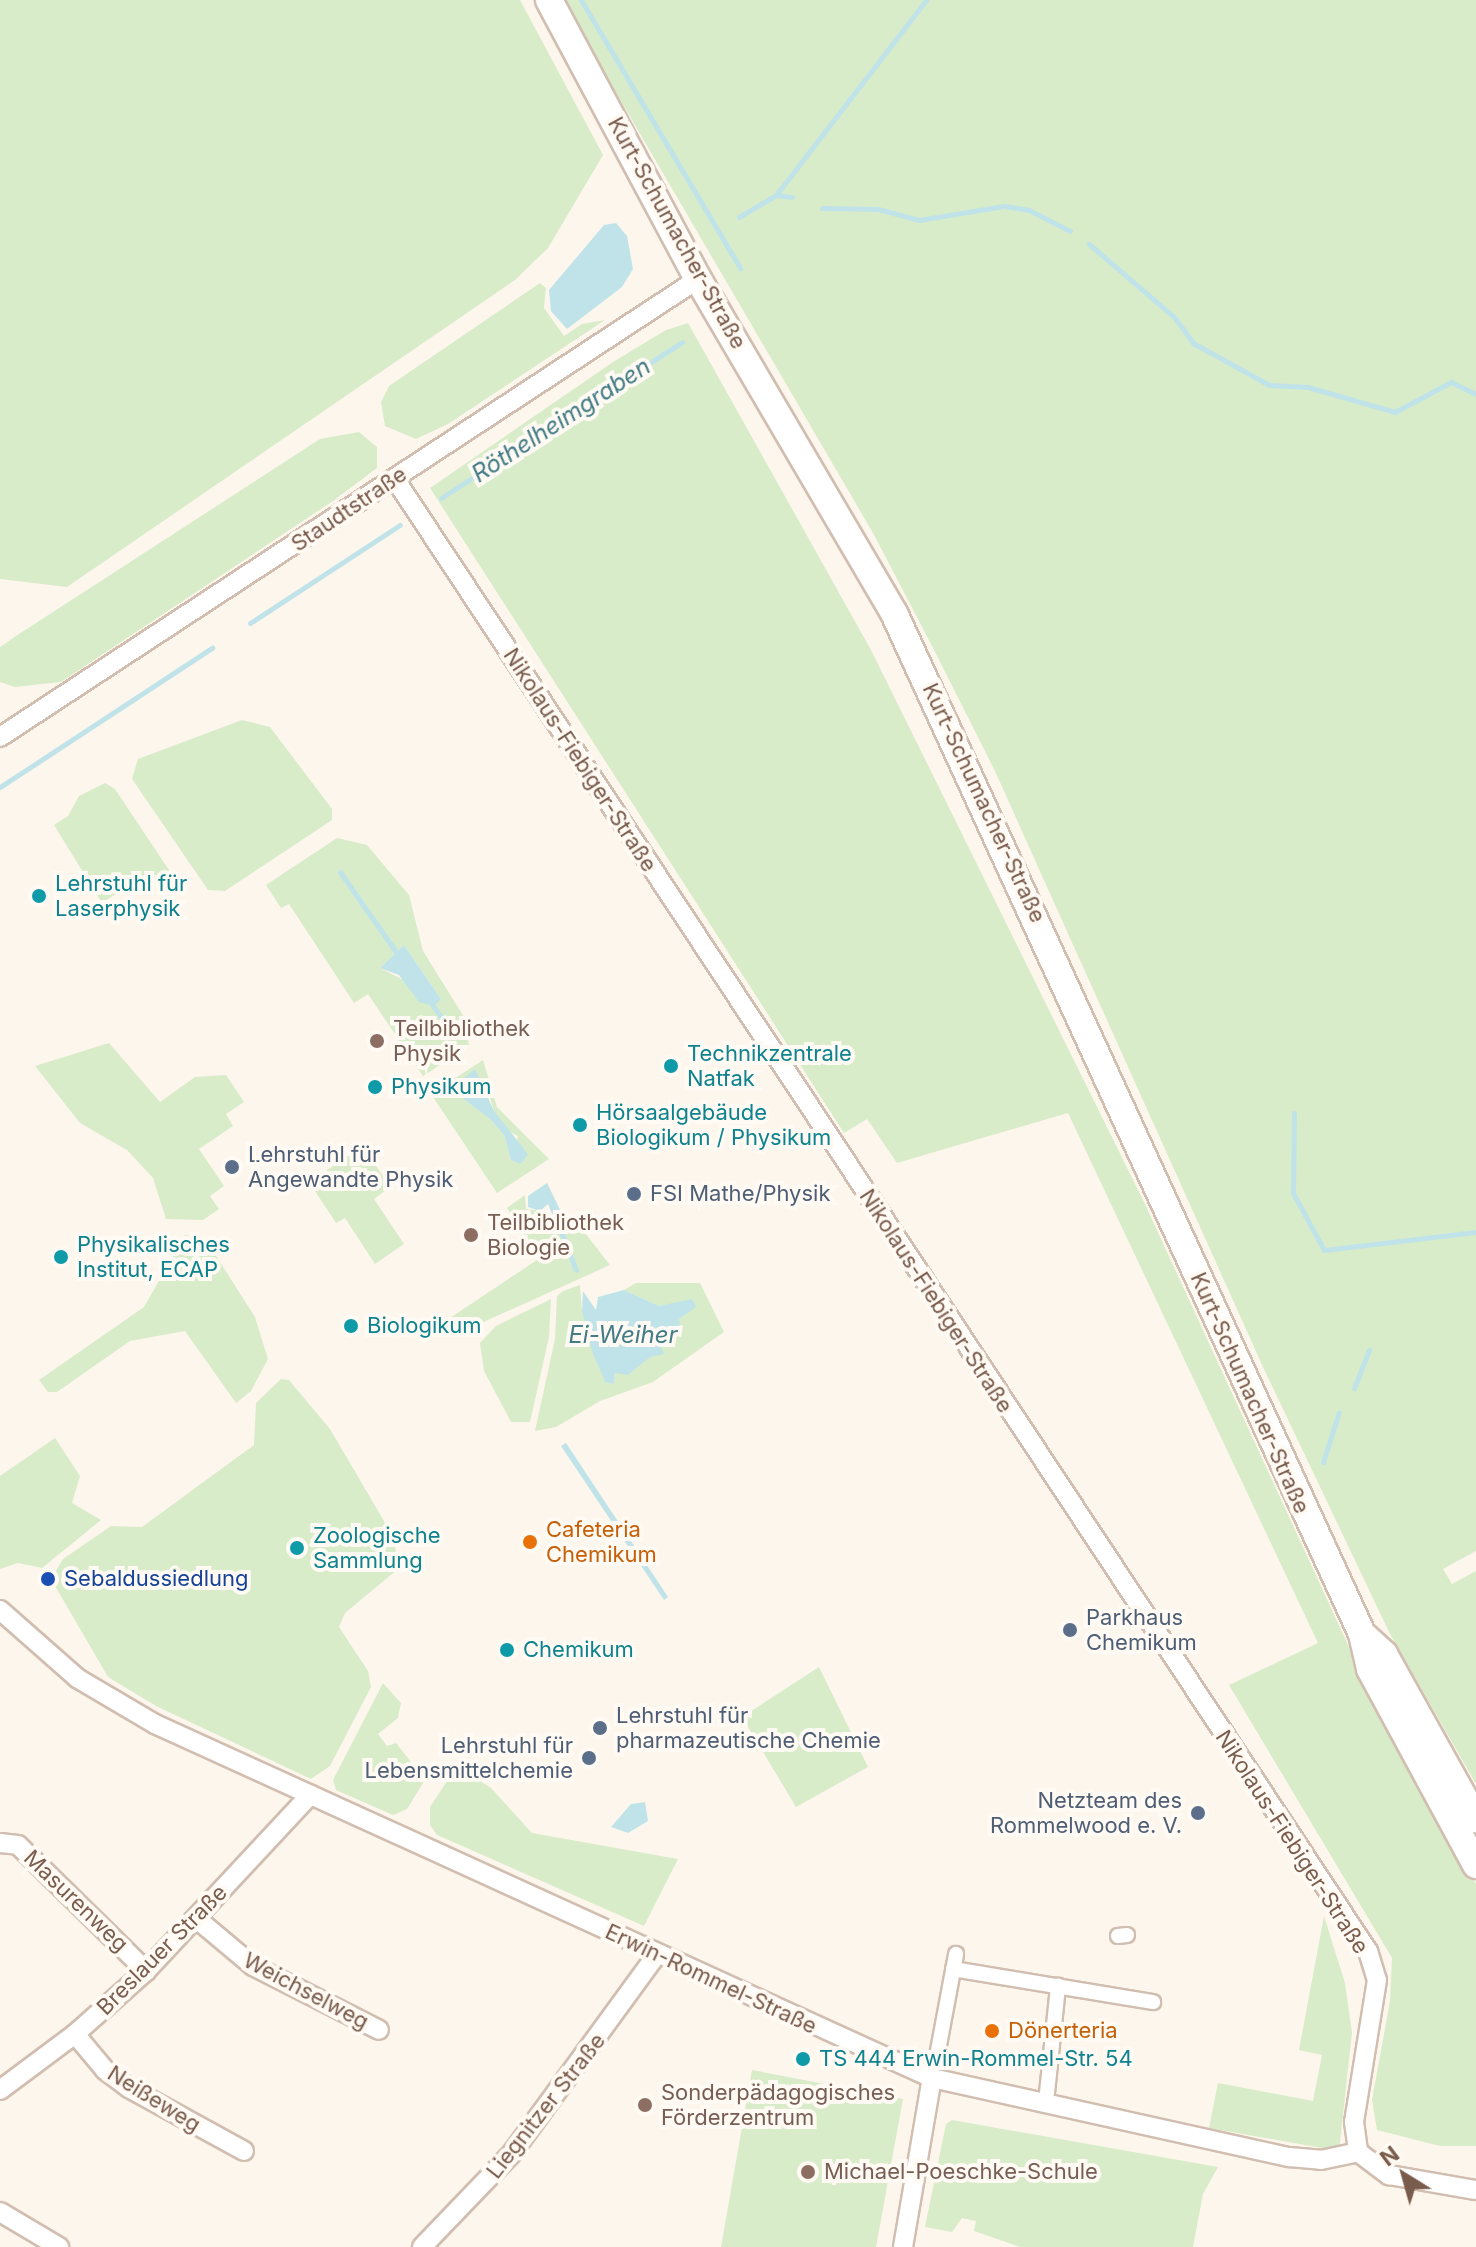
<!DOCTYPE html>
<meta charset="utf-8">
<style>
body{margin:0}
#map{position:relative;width:1476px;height:2247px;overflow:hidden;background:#fdf6ec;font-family:Inter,sans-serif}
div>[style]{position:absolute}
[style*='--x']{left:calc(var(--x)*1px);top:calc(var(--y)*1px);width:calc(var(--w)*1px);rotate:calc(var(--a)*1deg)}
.green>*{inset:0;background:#d8ecc9}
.water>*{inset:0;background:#bfe3e8}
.stream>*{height:5px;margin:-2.5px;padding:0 2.5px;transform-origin:2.5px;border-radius:2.5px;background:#bfe3e8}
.roads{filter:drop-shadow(2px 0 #d1beb0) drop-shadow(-2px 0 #d1beb0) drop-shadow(0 2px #d1beb0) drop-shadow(0 -2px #d1beb0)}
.pedestrian>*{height:14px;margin:-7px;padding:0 7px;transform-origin:7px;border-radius:7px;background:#fff}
.minor>*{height:18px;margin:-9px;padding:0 9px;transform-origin:9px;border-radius:9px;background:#fff}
.secondary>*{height:26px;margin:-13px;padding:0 13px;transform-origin:13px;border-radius:13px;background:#fff}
.dots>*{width:22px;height:22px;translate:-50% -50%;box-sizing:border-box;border:4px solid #fffaf3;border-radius:50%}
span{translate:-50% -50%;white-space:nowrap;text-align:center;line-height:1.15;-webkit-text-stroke:8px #fffaf3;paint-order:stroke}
.street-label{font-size:22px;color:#7a5c4d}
.culture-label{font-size:22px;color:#0d838f}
.left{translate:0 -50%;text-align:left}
.education-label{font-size:22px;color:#785e54}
.service-label{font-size:22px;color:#4e5e75}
.right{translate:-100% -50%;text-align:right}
.food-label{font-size:22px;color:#c56008}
.transit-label{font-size:22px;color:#164399}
.water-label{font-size:24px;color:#437c86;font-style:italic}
.north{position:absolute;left:1364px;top:2135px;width:80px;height:80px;-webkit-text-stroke:6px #fffaf3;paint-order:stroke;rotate:323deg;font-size:22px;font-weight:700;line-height:32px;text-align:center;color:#7a5c4d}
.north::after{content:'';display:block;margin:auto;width:28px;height:36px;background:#7a5c4d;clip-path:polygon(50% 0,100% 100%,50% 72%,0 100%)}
</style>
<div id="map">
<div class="green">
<div style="clip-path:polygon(0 0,520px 0,603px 155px,548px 248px,515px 280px,67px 587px,0 579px)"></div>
<div style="clip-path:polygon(562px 0,1476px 0,1476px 1551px,1443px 1569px,1452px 1584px,1476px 1571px,1476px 1784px,1390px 1634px,1263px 1367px,994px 769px,933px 648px,873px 533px)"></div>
<div style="clip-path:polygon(540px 283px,546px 288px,544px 308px,564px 336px,582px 324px,605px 320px,448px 424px,416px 439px,385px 426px,381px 402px,389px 386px)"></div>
<div style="clip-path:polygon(688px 323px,871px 650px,1143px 1200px,1349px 1647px,1476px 1884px,1476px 2146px,1440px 2146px,1377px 2130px,1372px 2100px,1390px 2001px,1392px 1958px,1229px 1685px,1318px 1643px,1068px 1113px,897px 1163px,867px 1119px,844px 1133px,430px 488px,613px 362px,666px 330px)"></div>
<div style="clip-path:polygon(359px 432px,377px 447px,377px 468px,333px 501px,61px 682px,15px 687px,0 682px,0 647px,16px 636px,320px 439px)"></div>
<div style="clip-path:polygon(242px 720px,270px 727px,332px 809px,332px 820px,225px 891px,208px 890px,132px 779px,138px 759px)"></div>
<div style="clip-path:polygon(105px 783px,115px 789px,169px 870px,167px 878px,151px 887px,143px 876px,102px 903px,54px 825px,68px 816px,79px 796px)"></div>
<div style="clip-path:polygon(evenodd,337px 838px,367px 845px,409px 895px,423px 951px,464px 1017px,469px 1046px,423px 1076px,368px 994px,354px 1003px,289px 904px,281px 908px,266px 885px,337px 838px,404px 945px,441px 999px,380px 968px,404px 945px)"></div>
<div style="clip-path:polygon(109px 1043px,160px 1102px,195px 1077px,226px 1075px,244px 1102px,226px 1114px,233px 1126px,199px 1149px,224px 1186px,210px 1196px,219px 1209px,203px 1220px,166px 1219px,153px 1178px,127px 1150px,80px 1123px,35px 1066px)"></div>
<div style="clip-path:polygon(evenodd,483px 1060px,497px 1107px,549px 1159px,497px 1193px,431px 1094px,483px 1060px,487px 1088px,494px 1111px,506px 1130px,518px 1136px,511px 1160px,504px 1135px,490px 1119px,487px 1088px)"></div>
<div style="clip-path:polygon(363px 1146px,390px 1187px,374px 1199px,404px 1244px,375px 1264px,345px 1218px,336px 1223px,309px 1182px)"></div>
<div style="clip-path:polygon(525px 1195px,526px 1209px,549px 1212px,555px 1231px,585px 1233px,610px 1265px,468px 1329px,450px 1318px,540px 1258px,507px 1208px)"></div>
<div style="clip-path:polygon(185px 1235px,206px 1240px,255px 1317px,268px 1359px,251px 1391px,236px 1403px,185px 1331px,130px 1341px,57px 1392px,48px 1392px,39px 1380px,144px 1307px)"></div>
<div style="clip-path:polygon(636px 1283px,700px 1283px,724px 1332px,653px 1382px,600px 1401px,556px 1427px,535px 1431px,555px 1339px,557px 1296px,563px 1291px,580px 1285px,582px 1311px,614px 1383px,615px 1373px,660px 1347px,657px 1338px,670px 1339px,673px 1304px,659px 1306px,624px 1290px)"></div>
<div style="clip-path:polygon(551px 1299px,549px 1337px,530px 1422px,511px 1422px,484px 1371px,480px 1343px,496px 1326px)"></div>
<div style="clip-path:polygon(281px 1379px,289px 1380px,330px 1429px,384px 1521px,395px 1545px,398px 1569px,345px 1613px,339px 1627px,368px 1671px,371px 1687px,330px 1766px,311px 1779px,156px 1706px,108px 1677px,51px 1579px,63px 1559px,111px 1526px,142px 1527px,254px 1445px,256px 1403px)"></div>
<div style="clip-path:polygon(55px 1438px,80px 1476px,72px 1503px,101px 1520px,42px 1568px,18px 1563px,0 1569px,0 1476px)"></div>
<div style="clip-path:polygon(819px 1667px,868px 1767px,796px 1807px,742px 1717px)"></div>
<div style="clip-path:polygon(383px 1683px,401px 1703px,398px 1718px,378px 1734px,387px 1746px,396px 1743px,425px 1780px,407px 1809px,393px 1815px,336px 1790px,333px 1780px)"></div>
<div style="clip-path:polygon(457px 1766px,491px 1788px,532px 1833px,678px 1859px,644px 1926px,437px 1835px,430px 1825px,430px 1807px)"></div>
<div style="clip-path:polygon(1324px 1916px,1345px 1983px,1352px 2033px,1339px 2151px,1209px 2128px,1218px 2083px,1313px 2101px,1322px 2055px,1299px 2050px)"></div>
<div style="clip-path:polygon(752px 2070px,903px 2099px,876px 2247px,721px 2247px)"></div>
<div style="clip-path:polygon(952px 2120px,1218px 2167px,1203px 2194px,1193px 2247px,1020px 2247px,974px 2231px,976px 2221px,962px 2218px,952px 2232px,925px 2227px,946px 2124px)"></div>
</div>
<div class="water">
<div style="clip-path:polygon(616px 223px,627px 236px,633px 269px,622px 287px,567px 329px,551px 311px,549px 290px,604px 225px)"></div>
<div style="clip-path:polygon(404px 945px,441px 999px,434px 1006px,419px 1002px,399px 975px,380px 968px)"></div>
<div style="clip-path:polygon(475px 1069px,494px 1111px,528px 1154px,521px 1164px,511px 1160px,504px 1135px,490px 1119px,451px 1089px)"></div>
<div style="clip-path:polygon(547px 1183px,565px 1220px,567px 1231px,559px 1231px,548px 1204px,540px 1211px,528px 1207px,528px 1196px)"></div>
<div style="clip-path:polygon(624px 1290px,659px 1306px,692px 1299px,696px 1307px,679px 1319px,681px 1335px,657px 1338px,664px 1354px,650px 1357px,628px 1375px,615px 1373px,614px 1384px,605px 1382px,592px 1351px,582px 1311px,583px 1291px,596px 1310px,598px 1297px)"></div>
<div style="clip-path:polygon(566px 1443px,668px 1597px,664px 1600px,561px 1446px)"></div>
<div style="clip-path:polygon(645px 1802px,648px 1821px,628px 1833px,611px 1827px,631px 1804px)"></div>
</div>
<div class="stream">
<div style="--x:581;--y:0;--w:312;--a:59.3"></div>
<div style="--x:776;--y:195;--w:16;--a:7"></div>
<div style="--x:822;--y:208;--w:56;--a:1"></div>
<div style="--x:878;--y:209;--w:42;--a:15"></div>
<div style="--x:919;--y:220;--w:86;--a:-9.4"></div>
<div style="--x:1004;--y:206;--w:25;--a:9"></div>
<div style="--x:1029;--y:210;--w:46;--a:27.1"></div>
<div style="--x:739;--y:217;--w:43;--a:-30.7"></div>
<div style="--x:776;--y:195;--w:246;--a:-52.4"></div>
<div style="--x:1089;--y:244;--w:113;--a:40.7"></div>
<div style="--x:1175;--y:318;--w:31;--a:54"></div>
<div style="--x:1193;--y:343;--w:87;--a:28.9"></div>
<div style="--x:1269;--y:385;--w:39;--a:3"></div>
<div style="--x:1308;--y:387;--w:91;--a:16"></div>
<div style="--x:1395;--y:412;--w:64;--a:-28.2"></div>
<div style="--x:1451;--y:382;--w:28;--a:26"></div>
<div style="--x:441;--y:498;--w:287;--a:-32.9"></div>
<div style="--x:250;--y:623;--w:179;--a:-33.2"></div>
<div style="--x:0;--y:787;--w:254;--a:-33.3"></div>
<div style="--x:340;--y:872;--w:98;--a:55"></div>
<div style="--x:431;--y:1003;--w:39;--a:54"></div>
<div style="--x:1294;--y:1113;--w:80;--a:90.7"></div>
<div style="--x:1293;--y:1193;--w:65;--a:61.5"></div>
<div style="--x:1324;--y:1250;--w:153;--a:-6.8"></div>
<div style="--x:559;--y:1226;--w:47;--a:68.9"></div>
<div style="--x:1354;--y:1388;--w:41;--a:-68.5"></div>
<div style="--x:1323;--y:1462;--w:52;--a:-72.3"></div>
</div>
<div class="roads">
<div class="pedestrian">
<div style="--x:1118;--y:1936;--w:9;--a:-6"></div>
<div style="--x:953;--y:1969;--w:203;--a:9.4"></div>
<div style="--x:937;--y:2056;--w:104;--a:-79.4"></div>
<div style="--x:1047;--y:2093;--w:108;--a:-84.1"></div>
</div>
<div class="minor">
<div style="--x:395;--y:479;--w:1765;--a:56.54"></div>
<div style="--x:1368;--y:1951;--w:30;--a:73"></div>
<div style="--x:1377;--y:1980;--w:144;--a:99.2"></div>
<div style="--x:1354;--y:2122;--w:30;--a:82"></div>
<div style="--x:1358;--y:2152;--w:39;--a:37"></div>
<div style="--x:1389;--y:2175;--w:88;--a:9.8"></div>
<div style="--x:0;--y:737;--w:835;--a:-33.27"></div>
<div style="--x:0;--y:1610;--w:103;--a:41.4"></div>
<div style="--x:77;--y:1678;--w:91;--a:30.5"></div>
<div style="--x:155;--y:1724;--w:854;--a:24.49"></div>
<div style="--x:932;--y:2078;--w:366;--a:12.5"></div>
<div style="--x:1289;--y:2157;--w:32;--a:5"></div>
<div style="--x:1321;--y:2160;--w:38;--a:-12"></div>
<div style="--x:0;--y:1843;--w:18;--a:6"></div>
<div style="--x:18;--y:1845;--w:180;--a:44.5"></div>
<div style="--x:197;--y:1919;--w:73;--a:40"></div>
<div style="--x:253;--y:1966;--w:141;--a:26.9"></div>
<div style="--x:75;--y:2034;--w:47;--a:50.2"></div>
<div style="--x:105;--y:2070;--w:30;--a:37"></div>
<div style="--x:129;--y:2088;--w:131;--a:28.7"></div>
<div style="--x:0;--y:2090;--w:94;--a:-36.7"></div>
<div style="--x:75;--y:2034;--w:95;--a:-41.6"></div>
<div style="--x:146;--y:1971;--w:241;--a:-47"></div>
<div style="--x:0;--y:2212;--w:69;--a:30.7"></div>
<div style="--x:422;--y:2247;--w:130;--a:-46.2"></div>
<div style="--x:512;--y:2153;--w:246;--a:-53.9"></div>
<div style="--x:903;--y:2247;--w:171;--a:-80.3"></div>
</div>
<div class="secondary">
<div style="--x:549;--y:0;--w:316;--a:61.9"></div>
<div style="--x:698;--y:279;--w:387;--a:59.6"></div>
<div style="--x:894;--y:613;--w:1123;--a:65.37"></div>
<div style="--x:1362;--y:1634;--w:36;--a:77"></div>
<div style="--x:1370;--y:1669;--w:223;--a:61.6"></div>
<div style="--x:1362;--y:1634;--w:30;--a:42"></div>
<div style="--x:1384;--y:1654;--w:189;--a:60.9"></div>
</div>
</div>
<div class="dots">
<div style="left:39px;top:896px;background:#0f9aa8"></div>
<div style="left:377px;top:1041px;background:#8d6e63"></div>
<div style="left:671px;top:1066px;background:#0f9aa8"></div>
<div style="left:375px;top:1087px;background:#0f9aa8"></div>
<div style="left:580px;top:1125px;background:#0f9aa8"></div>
<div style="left:232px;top:1167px;background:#5c6f8a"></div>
<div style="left:634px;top:1194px;background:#5c6f8a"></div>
<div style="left:471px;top:1235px;background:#8d6e63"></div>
<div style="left:61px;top:1257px;background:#0f9aa8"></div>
<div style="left:351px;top:1326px;background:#0f9aa8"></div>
<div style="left:530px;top:1542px;background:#e8710a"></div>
<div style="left:297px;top:1548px;background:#0f9aa8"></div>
<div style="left:48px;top:1579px;background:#1a4fb4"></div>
<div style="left:1070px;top:1630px;background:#5c6f8a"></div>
<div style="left:507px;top:1650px;background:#0f9aa8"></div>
<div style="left:600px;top:1728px;background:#5c6f8a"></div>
<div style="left:589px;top:1758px;background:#5c6f8a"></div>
<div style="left:1198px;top:1813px;background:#5c6f8a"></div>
<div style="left:992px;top:2031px;background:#e8710a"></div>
<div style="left:803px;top:2059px;background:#0f9aa8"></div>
<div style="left:645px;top:2105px;background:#8d6e63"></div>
<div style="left:808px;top:2172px;background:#8d6e63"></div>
</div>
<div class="street-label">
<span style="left:677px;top:233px;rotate:61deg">Kurt-Schumacher-Straße</span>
<span style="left:349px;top:509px;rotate:-34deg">Staudtstraße</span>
<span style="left:580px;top:760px;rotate:57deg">Nikolaus-Fiebiger-Straße</span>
<span style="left:984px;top:803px;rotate:65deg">Kurt-Schumacher-Straße</span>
<span style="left:936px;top:1301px;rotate:57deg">Nikolaus-Fiebiger-Straße</span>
<span style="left:1250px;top:1393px;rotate:66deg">Kurt-Schumacher-Straße</span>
<span style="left:1292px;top:1842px;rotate:57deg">Nikolaus-Fiebiger-Straße</span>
<span style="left:76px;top:1901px;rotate:44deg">Masurenweg</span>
<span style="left:162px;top:1950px;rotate:-45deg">Breslauer Straße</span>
<span style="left:711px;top:1979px;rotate:25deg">Erwin-Rommel-Straße</span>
<span style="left:306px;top:1991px;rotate:28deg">Weichselweg</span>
<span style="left:154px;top:2099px;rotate:32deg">Neißeweg</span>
<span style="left:546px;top:2106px;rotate:-52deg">Liegnitzer Straße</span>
</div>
<div class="culture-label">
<span class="left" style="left:55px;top:896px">Lehrstuhl für<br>Laserphysik</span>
<span class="left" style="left:687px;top:1066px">Technikzentrale<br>Natfak</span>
<span class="left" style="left:391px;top:1087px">Physikum</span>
<span class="left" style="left:596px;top:1125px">Hörsaalgebäude<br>Biologikum / Physikum</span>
<span class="left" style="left:77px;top:1257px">Physikalisches<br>Institut, ECAP</span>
<span class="left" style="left:367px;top:1326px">Biologikum</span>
<span class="left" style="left:313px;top:1548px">Zoologische<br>Sammlung</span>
<span class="left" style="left:523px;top:1650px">Chemikum</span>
<span class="left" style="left:819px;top:2059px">TS 444 Erwin-Rommel-Str. 54</span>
</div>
<div class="education-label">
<span class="left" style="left:393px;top:1041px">Teilbibliothek<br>Physik</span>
<span class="left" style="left:487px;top:1235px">Teilbibliothek<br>Biologie</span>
<span class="left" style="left:661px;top:2105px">Sonderpädagogisches<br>Förderzentrum</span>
<span class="left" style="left:824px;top:2172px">Michael-Poeschke-Schule</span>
</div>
<div class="service-label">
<span class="left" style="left:248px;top:1167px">Lehrstuhl für<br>Angewandte Physik</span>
<span class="left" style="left:650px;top:1194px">FSI Mathe/Physik</span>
<span class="left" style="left:1086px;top:1630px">Parkhaus<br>Chemikum</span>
<span class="left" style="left:616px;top:1728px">Lehrstuhl für<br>pharmazeutische Chemie</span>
<span class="right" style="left:573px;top:1758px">Lehrstuhl für<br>Lebensmittelchemie</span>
<span class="right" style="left:1182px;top:1813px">Netzteam des<br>Rommelwood e. V.</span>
</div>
<div class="food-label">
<span class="left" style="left:546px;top:1542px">Cafeteria<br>Chemikum</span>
<span class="left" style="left:1008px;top:2031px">Dönerteria</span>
</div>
<div class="transit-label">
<span class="left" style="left:64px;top:1579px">Sebaldussiedlung</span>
</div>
<div class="water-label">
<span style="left:561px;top:420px;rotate:-33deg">Röthelheimgraben</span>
<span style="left:623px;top:1335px">Ei-Weiher</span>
</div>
<div class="north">N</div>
</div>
